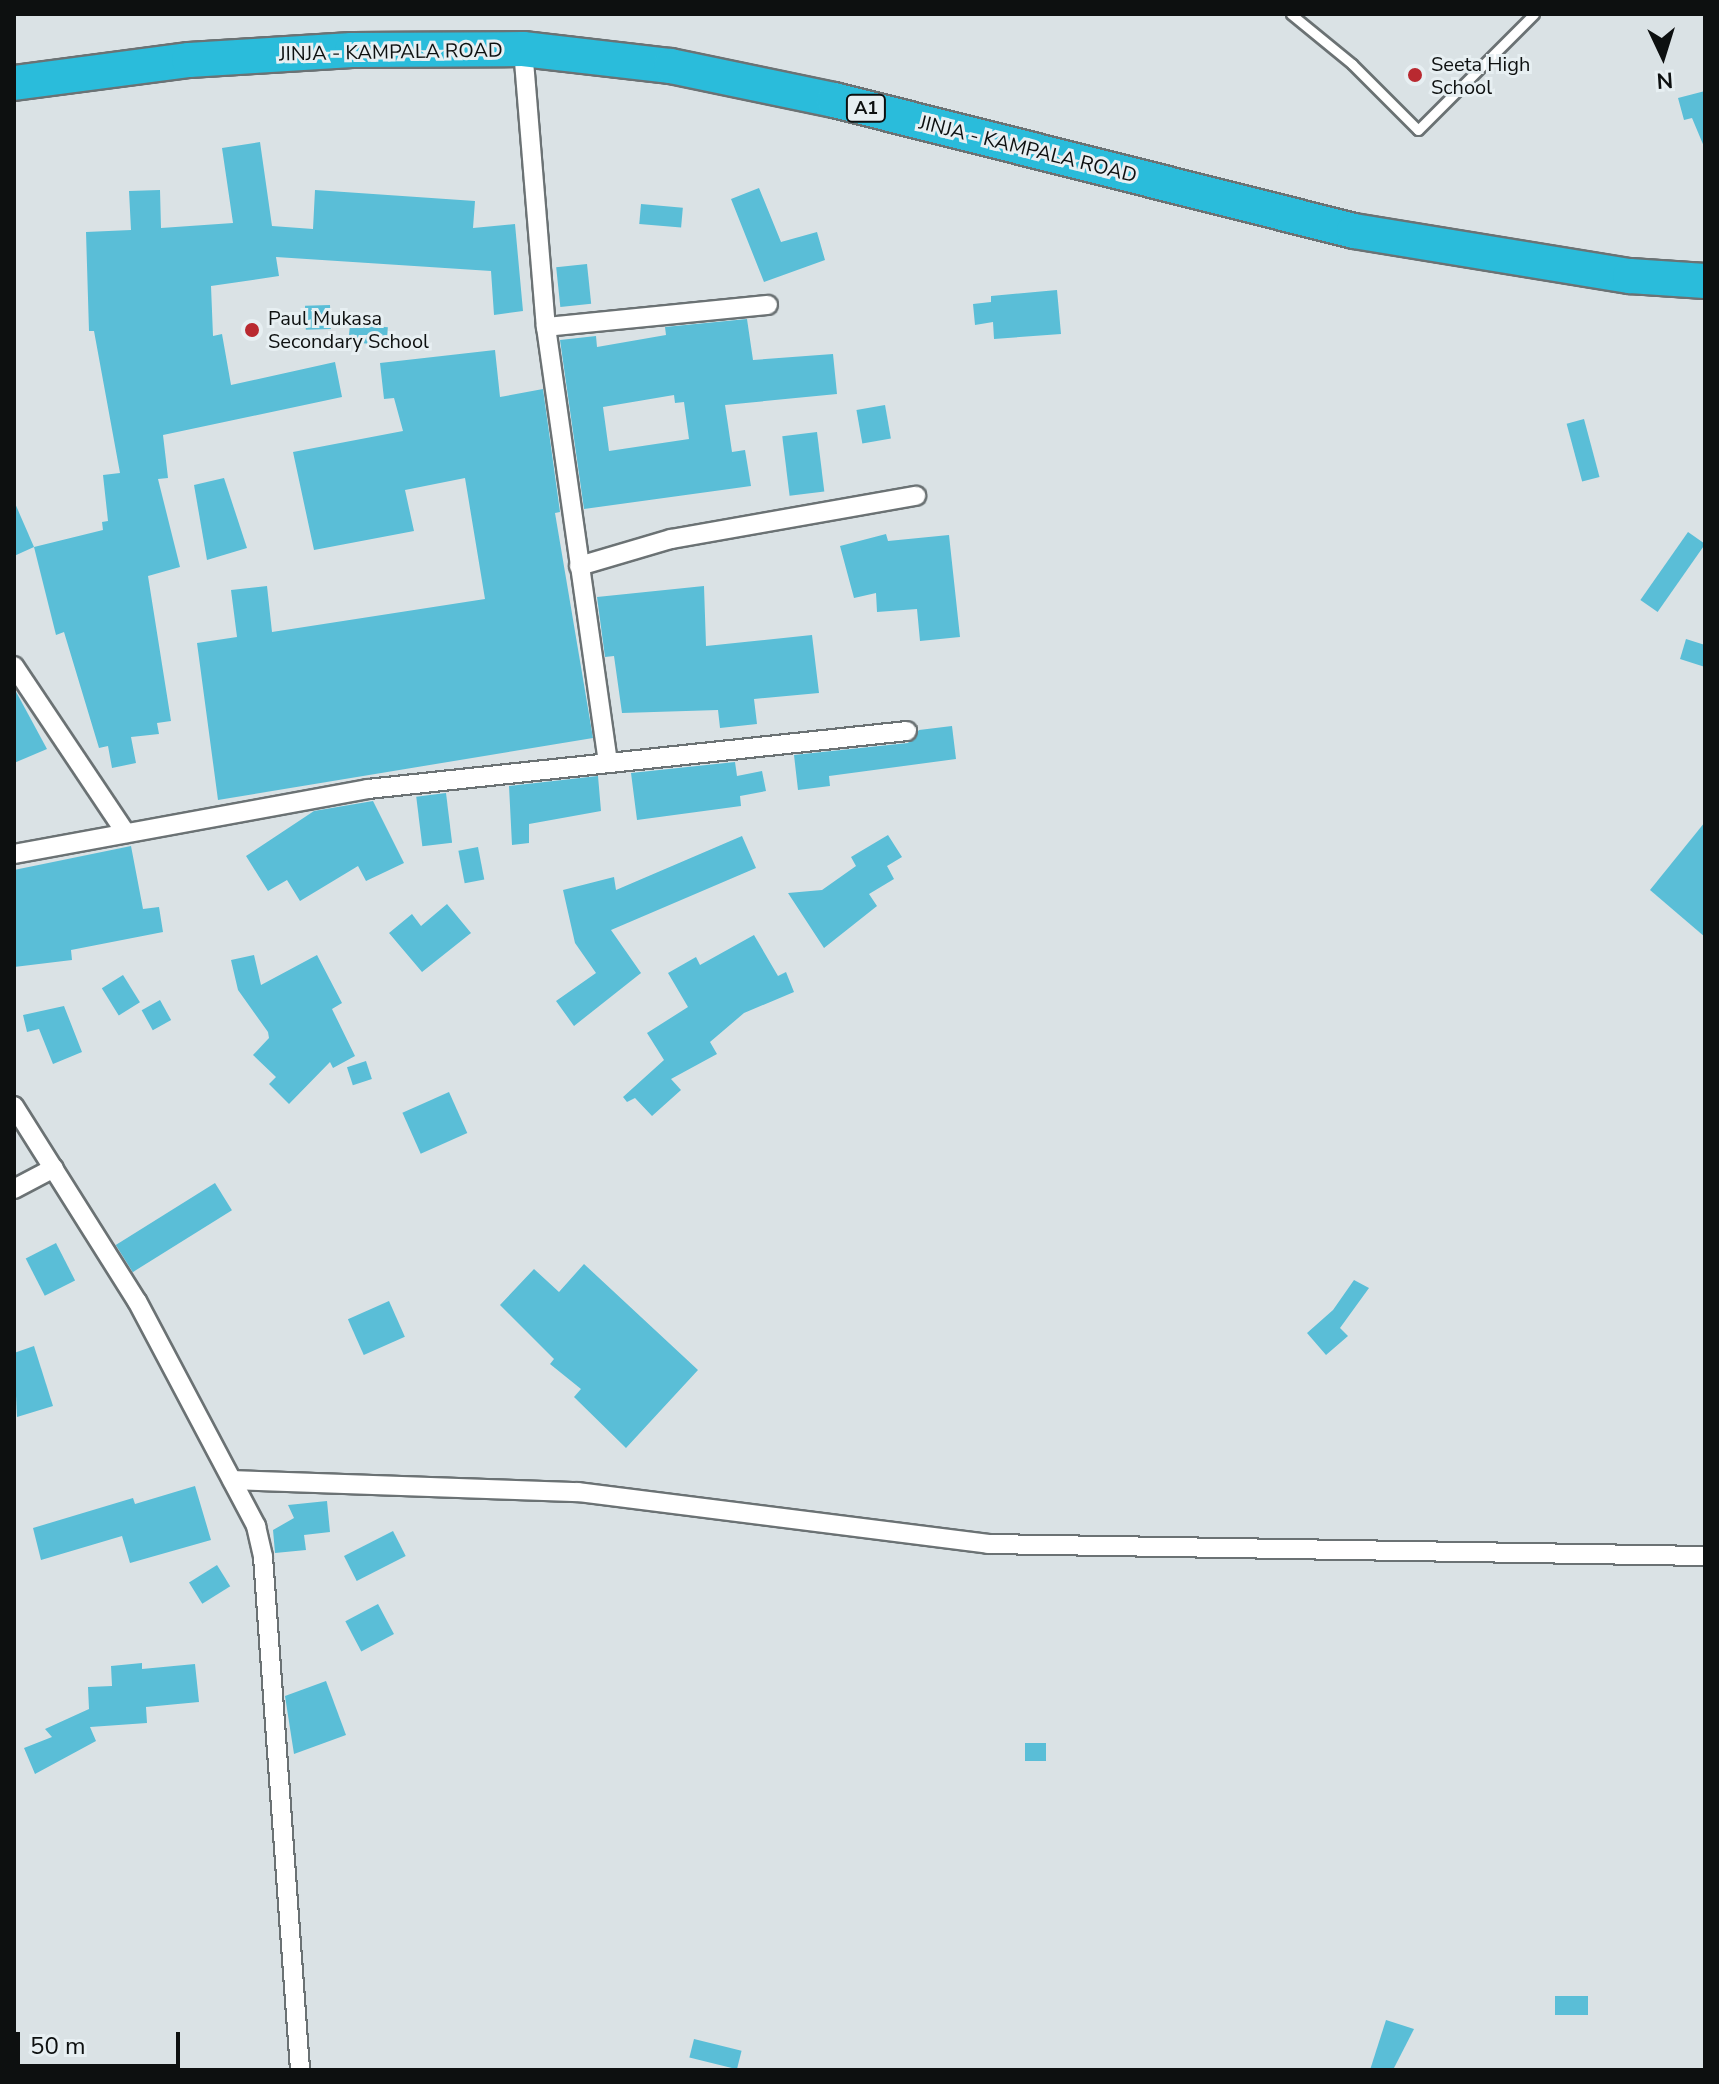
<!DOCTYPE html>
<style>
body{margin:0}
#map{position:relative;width:1719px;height:2084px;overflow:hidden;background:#dae2e5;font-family:"Nunito Sans",sans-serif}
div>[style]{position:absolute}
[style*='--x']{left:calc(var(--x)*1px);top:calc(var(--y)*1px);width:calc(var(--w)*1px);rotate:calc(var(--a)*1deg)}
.building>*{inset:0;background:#5abed7;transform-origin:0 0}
.roads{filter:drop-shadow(2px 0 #6b7274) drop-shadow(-2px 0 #6b7274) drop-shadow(0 2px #6b7274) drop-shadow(0 -2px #6b7274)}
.lane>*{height:9px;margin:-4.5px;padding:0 4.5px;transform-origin:4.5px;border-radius:4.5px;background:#fff}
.street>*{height:18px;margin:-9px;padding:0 9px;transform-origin:9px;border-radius:9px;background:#fff}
.highway>*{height:34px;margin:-17px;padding:0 17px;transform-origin:17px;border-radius:17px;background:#2abcdb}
.dots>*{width:22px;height:22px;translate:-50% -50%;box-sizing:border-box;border:4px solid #e7eff2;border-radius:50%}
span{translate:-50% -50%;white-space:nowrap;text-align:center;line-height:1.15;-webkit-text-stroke:6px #e7eff2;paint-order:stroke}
.shield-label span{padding:2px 6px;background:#e7eff2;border:2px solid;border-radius:6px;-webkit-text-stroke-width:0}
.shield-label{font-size:18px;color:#0d1010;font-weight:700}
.street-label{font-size:20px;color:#0d1010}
.poi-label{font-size:20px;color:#0d1010}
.left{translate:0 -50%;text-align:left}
.frame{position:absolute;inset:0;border:16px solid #0d1010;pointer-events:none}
.north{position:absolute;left:1623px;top:16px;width:80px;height:80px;-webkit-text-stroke:6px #e7eff2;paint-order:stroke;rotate:176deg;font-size:22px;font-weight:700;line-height:32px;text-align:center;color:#0d1010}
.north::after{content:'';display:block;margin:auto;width:28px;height:36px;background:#0d1010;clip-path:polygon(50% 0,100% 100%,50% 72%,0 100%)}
.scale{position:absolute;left:16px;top:2032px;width:164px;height:36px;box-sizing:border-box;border:4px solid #0d1010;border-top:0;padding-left:10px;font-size:24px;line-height:28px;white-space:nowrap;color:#0d1010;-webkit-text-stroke:6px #e7eff2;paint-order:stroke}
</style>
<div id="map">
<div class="building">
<div style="clip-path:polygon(1705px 91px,1705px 149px,1692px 118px,1684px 120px,1678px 98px)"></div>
<div style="clip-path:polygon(260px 142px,272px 226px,313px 229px,315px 190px,475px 201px,473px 228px,515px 224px,523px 311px,494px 315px,491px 271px,276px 257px,279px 276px,211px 286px,213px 336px,222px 334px,231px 385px,335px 362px,342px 397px,163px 435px,168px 478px,158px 479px,180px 567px,148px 576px,171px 721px,157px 723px,159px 734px,131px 737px,136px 763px,112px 768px,108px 746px,99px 748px,64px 632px,56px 635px,34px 547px,103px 530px,102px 522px,108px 521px,103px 475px,120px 473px,94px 331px,89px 331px,86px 232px,131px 230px,129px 191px,160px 190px,161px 228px,233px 223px,222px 148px)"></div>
<div style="clip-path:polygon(759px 188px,781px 242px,817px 232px,825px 260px,764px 282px,731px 199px)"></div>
<div style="left:641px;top:204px;width:42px;height:20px;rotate:5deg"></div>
<div style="left:587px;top:264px;width:40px;height:31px;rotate:84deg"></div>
<div style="clip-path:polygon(1057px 290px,1061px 334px,994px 339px,993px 322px,975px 325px,973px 304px,991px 302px,991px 296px)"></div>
<div style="left:330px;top:305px;width:24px;height:25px;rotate:88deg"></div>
<div style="clip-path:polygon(evenodd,747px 319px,753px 360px,833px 354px,837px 394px,725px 405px,732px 452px,745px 450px,751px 486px,584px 509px,560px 340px,596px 336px,597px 347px,666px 335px,665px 327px,747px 319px,674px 395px,675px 403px,684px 402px,689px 439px,609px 451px,603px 407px,674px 395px)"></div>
<div style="left:350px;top:324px;width:38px;height:18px;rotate:5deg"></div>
<div style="clip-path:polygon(495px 350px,500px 397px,543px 389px,560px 512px,555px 513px,593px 738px,218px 800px,197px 643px,237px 637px,231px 590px,267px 586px,272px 632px,485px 599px,465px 478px,405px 490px,414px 531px,314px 550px,293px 452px,403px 431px,394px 398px,384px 399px,380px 363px)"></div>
<div style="left:885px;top:405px;width:34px;height:29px;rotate:80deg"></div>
<div style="left:1584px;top:419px;width:60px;height:18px;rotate:75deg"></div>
<div style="left:817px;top:432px;width:60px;height:35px;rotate:83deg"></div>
<div style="clip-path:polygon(224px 478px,247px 548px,207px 560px,194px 485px)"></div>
<div style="clip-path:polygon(14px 501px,34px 547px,14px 556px)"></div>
<div style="left:1688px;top:532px;width:21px;height:83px;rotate:35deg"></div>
<div style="clip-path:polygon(886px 534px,888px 541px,949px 535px,960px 637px,920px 641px,917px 609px,877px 612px,876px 593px,854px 598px,840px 546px)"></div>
<div style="clip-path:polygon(704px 586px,706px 646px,812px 635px,819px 693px,754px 699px,757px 724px,720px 728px,718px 710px,622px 713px,614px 656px,605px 657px,597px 597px)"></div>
<div style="clip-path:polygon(1686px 639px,1705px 645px,1705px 667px,1680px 659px)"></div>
<div style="clip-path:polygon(14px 688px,47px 749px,14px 763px)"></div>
<div style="clip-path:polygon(952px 726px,956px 759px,829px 776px,830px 786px,798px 790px,794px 755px,908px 743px,919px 730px)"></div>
<div style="clip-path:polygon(735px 762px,737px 776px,762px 771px,766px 791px,740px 796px,741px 806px,637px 820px,631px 773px)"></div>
<div style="clip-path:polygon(598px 776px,601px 811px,529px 824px,529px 843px,512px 845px,509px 786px)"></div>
<div style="left:446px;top:793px;width:50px;height:30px;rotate:83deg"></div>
<div style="clip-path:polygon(373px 801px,404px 863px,366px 881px,358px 866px,300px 901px,287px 880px,268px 891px,246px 856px,314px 811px)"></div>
<div style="clip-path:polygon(1705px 822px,1705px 937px,1650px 890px)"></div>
<div style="clip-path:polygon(888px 835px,902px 857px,887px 866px,894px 879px,869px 894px,877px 906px,824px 948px,788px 893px,822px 890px,856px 866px,851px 857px)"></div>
<div style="clip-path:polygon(742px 836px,756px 868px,611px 930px,641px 973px,574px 1026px,556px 1001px,596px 973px,575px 943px,563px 890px,614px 877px,616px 890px)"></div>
<div style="clip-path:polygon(131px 846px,143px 909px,159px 907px,163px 932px,71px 950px,72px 960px,14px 967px,14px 870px)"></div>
<div style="left:478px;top:847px;width:33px;height:20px;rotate:79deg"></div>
<div style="clip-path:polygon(447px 904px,471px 933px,422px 972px,389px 933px,412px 914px,421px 926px)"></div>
<div style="clip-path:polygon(754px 935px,778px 976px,786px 972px,794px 992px,744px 1013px,710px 1042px,717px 1054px,671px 1079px,681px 1090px,652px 1116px,635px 1098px,627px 1102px,623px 1097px,664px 1060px,647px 1033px,688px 1007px,668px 973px,696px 957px,700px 965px)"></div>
<div style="clip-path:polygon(254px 955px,261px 985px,317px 955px,342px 1003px,332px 1009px,355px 1056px,333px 1068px,330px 1062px,289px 1104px,269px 1084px,276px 1077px,253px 1055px,269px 1038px,268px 1032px,238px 990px,231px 960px)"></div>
<div style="left:123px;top:975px;width:32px;height:25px;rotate:58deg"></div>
<div style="left:160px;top:1000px;width:23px;height:21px;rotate:61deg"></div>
<div style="clip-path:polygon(64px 1006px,82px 1052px,53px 1064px,39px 1029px,27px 1032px,23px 1015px)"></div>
<div style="left:366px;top:1061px;width:19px;height:20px;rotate:72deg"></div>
<div style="left:449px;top:1092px;width:45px;height:51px;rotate:66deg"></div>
<div style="left:215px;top:1183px;width:32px;height:117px;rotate:58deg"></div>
<div style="left:56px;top:1243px;width:42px;height:34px;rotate:63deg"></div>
<div style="clip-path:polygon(584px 1264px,698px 1370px,626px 1448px,574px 1397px,581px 1389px,550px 1364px,554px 1359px,500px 1305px,534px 1269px,559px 1292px)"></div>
<div style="clip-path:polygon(1354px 1280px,1369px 1288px,1340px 1328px,1348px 1336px,1326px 1355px,1307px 1333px,1333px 1310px)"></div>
<div style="left:389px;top:1301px;width:39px;height:45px;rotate:66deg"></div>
<div style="clip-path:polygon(34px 1346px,53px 1406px,17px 1417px,14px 1353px)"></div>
<div style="clip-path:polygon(195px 1486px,211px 1540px,130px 1563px,122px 1536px,41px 1560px,33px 1528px,133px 1498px,135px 1504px)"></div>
<div style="clip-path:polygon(327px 1501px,330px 1532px,304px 1535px,306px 1550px,275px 1553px,273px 1530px,294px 1518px,288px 1505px)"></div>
<div style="left:393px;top:1531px;width:28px;height:55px;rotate:63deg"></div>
<div style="left:217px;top:1565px;width:25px;height:33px;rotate:58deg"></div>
<div style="left:378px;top:1604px;width:34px;height:37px;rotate:62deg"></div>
<div style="clip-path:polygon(142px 1663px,142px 1669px,195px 1664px,199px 1702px,146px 1707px,147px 1723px,90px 1727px,96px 1741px,35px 1774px,24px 1748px,52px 1737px,45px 1729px,89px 1709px,88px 1687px,112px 1686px,111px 1666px)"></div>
<div style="clip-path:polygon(326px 1681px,346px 1735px,294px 1754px,285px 1696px)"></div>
<div style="left:1025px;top:1743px;width:21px;height:18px"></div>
<div style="left:1588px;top:1996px;width:19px;height:33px;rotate:90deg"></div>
<div style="clip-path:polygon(1386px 2020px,1414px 2029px,1393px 2070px,1370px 2070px)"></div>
<div style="left:694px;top:2039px;width:49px;height:19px;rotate:14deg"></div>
</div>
<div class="roads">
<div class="lane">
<div style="--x:1291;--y:14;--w:79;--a:39.3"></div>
<div style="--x:1352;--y:64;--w:93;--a:45"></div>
<div style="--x:1418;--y:130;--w:164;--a:-45"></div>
</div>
<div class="street">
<div style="--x:523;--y:49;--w:279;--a:85.3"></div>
<div style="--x:546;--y:327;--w:437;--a:81.9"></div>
<div style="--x:546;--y:327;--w:223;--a:-5.7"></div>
<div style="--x:579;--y:566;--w:96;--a:-16.4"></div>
<div style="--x:671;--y:539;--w:249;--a:-10"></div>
<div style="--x:14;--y:666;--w:201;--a:56.2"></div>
<div style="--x:14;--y:854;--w:360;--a:-10.4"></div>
<div style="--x:368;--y:789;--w:542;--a:-6.14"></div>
<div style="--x:14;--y:1106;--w:231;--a:57.8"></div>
<div style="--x:137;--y:1301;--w:255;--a:62.1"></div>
<div style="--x:256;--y:1526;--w:32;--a:77"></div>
<div style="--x:263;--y:1557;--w:514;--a:85.87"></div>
<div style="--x:14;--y:1189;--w:45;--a:-27.7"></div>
<div style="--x:232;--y:1480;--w:346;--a:2"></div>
<div style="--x:578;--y:1492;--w:413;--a:7.2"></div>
<div style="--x:988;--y:1544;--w:717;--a:0.96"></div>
</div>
<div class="highway">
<div style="--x:14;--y:83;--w:177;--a:-7.5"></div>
<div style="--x:189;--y:60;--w:163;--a:-3.5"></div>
<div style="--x:352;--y:50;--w:171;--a:-0.3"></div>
<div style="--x:523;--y:49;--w:149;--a:6.6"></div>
<div style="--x:671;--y:66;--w:167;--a:11.8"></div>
<div style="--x:834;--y:100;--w:536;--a:14.14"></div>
<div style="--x:1354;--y:231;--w:280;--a:9.3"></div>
<div style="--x:1630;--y:276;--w:75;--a:3.8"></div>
</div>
</div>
<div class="dots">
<div style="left:1415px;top:75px;background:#b92930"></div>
<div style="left:252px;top:330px;background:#b92930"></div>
</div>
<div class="shield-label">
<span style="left:866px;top:108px">A1</span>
</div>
<div class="street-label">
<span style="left:391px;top:52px;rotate:-1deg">JINJA - KAMPALA ROAD</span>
<span style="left:1028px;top:149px;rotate:14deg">JINJA - KAMPALA ROAD</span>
</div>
<div class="poi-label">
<span class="left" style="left:1431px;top:76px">Seeta High<br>School</span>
<span class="left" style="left:268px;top:330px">Paul Mukasa<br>Secondary School</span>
</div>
<div class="frame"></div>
<div class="north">N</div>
<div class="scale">50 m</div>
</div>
